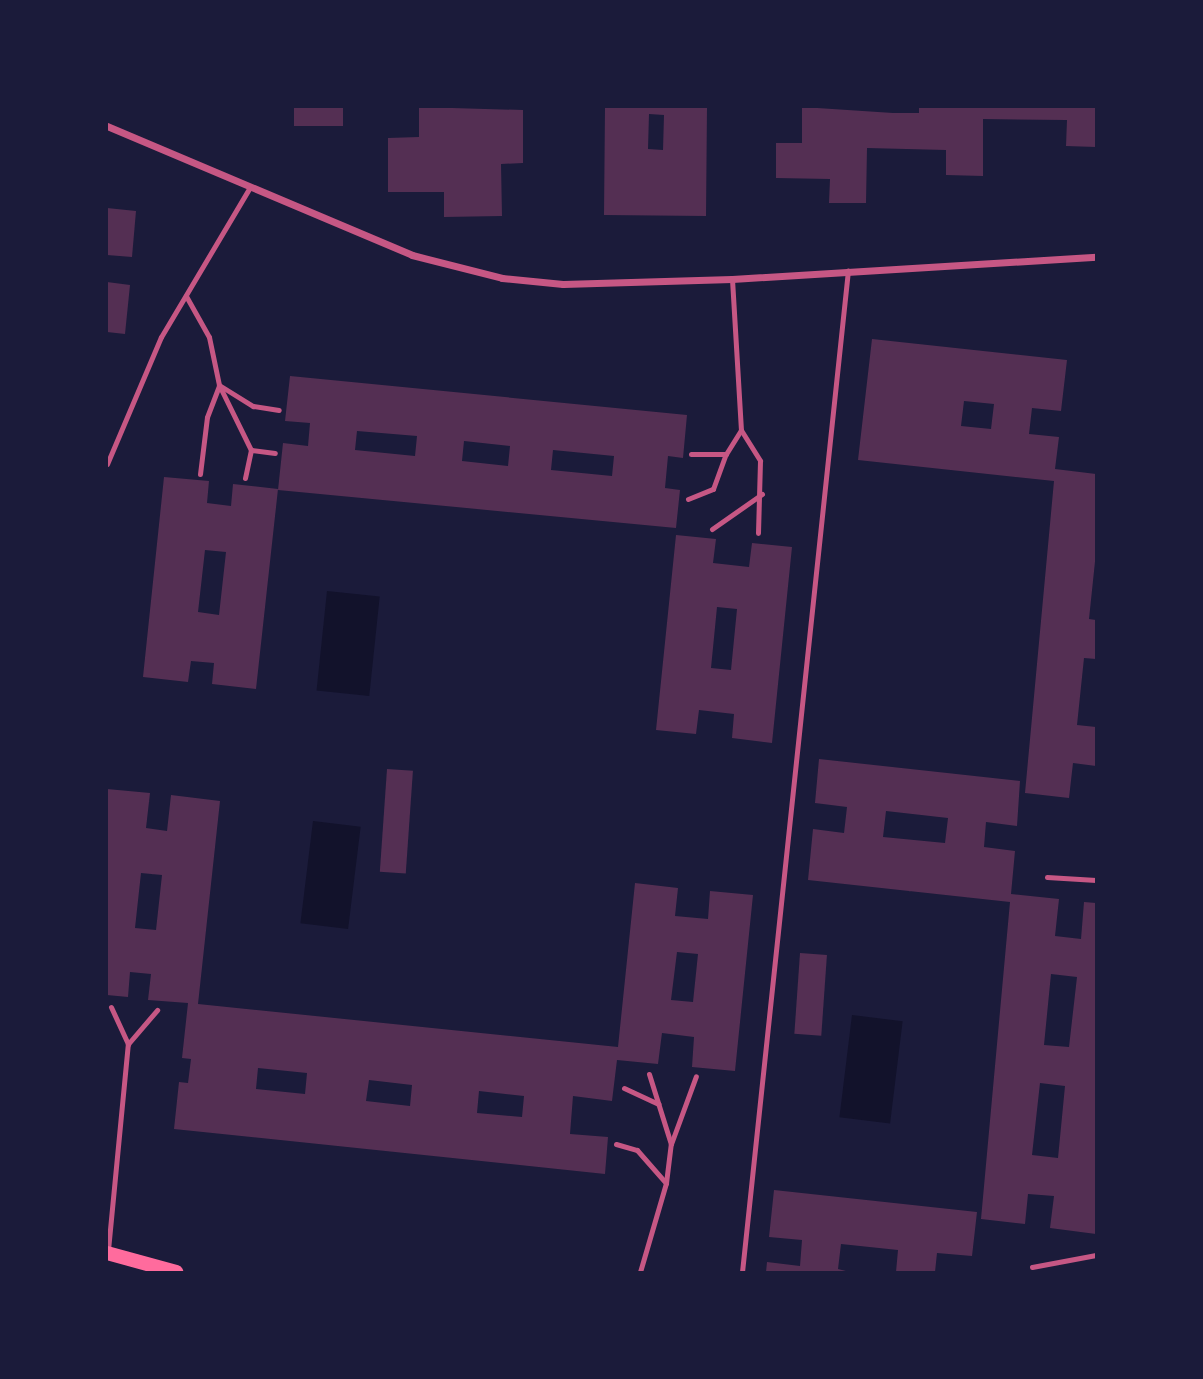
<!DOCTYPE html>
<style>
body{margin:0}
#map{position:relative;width:1203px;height:1379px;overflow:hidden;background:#1b1b3a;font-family:Montserrat,sans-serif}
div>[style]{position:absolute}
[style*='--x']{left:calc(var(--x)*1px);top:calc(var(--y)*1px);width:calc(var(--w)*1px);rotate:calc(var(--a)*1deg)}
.water>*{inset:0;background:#12122b;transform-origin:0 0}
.building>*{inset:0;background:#542f53;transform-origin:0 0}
.service>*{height:5px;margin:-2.5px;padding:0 2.5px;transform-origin:2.5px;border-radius:2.5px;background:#c65784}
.minor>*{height:7px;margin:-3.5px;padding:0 3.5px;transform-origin:3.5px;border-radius:3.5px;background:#c65784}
.secondary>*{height:14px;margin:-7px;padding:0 7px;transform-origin:7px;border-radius:7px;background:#ff6b9d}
span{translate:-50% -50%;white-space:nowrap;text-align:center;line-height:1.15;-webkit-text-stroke:7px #1b1b3a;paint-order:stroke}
.frame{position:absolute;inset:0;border:108px solid #1b1b3a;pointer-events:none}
</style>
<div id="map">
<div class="water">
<div style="left:327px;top:591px;width:53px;height:100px;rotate:6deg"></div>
<div style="left:313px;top:821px;width:48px;height:103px;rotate:7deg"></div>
<div style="left:852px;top:1015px;width:51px;height:103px;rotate:7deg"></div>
</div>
<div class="building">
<div style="left:294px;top:107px;width:49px;height:19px"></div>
<div style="clip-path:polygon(419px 107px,523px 110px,523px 163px,501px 164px,502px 216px,444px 217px,444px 192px,388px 192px,388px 138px,419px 137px)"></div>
<div style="clip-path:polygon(evenodd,605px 107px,707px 107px,706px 216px,604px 215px,605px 107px,649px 114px,664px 115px,663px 150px,648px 149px,649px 114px)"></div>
<div style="clip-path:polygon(802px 107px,893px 113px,919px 113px,919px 107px,1096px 107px,1096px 147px,1066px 146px,1067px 120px,983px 119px,983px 176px,946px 175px,946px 150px,867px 148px,866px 203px,829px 203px,830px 179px,776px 178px,776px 143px,802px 143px)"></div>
<div style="clip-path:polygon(107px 208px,136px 211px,132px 257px,107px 255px)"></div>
<div style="clip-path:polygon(107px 282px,130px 285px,125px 334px,107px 332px)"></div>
<div style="clip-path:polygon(evenodd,872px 339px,1067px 360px,1061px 411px,1032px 408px,1029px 434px,1059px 437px,1055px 469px,1096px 474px,1096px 552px,1089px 619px,1096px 620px,1096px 659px,1084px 658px,1077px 725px,1096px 727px,1096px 766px,1073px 763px,1069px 798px,1025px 793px,1054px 481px,858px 460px,872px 339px,964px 401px,994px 404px,991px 429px,961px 426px,964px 401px)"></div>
<div style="clip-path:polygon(evenodd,290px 376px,687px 415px,683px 458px,668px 456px,665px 488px,680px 490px,676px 528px,278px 490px,283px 443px,308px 446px,310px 423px,285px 421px,290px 376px,357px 431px,417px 436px,415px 456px,355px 450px,357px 431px,290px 376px,464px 441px,510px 446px,508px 466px,462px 461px,464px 441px,290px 376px,553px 450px,614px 456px,612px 476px,551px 470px,553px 450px)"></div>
<div style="clip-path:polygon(evenodd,164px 477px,209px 481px,207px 503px,231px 506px,233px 484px,278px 489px,256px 689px,212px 684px,214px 663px,191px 661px,188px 682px,143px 677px,164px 477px,205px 550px,226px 552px,219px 615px,198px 612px,205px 550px)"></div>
<div style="clip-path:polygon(evenodd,676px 535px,716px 539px,713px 563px,749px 567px,752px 543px,792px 547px,772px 743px,732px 738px,734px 714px,699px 710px,696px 734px,656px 730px,676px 535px,717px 607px,737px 609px,731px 670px,711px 668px,717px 607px)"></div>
<div style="clip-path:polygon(evenodd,819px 759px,1020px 781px,1017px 826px,986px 822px,984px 847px,1015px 851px,1011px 894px,1059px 899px,1055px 936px,1081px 939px,1084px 902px,1096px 903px,1096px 1234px,1050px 1228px,1054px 1196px,1028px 1194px,1025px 1224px,981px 1219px,1010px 902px,808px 880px,813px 829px,844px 833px,847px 807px,815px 803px,819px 759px,886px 811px,948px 818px,945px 843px,883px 837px,886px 811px,819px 759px,1051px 974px,1077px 977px,1069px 1047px,1044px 1045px,1051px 974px,819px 759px,1040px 1083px,1065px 1086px,1058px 1158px,1032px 1155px,1040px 1083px)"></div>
<div style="left:387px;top:769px;width:26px;height:103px;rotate:4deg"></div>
<div style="clip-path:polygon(evenodd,107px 789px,150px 793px,146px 828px,167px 831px,171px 795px,220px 801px,198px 1004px,618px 1047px,635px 883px,678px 888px,675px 916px,708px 919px,710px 891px,753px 895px,735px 1071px,692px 1067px,694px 1037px,662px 1033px,658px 1064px,617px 1060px,612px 1101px,573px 1096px,570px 1134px,608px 1137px,605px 1174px,174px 1129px,179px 1082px,188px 1083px,191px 1059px,182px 1058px,188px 1003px,148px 1000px,151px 974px,130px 972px,128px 997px,107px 995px,107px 789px,141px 873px,162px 875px,156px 930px,135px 928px,141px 873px,107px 789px,677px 952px,698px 954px,693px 1002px,671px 1000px,677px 952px,107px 789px,258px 1068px,307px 1073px,305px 1094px,256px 1089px,258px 1068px,107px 789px,369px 1080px,412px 1085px,410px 1106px,366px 1101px,369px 1080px,107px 789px,479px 1091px,524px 1096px,522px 1117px,477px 1113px,479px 1091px)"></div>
<div style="left:800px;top:953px;width:27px;height:81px;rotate:4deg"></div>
<div style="clip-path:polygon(774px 1190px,977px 1212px,972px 1256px,937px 1253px,935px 1272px,896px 1272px,898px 1250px,841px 1244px,838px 1269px,850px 1272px,766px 1272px,767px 1262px,800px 1266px,802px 1240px,769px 1237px)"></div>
</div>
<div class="service">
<div style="--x:732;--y:279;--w:151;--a:86.6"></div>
<div style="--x:741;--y:430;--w:36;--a:58"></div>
<div style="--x:760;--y:461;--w:72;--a:91.6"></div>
<div style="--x:186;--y:296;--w:47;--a:60.7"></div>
<div style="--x:209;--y:337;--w:49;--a:78.2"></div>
<div style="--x:219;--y:385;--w:72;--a:63.8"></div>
<div style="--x:251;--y:450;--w:24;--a:7"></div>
<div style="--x:691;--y:454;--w:35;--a:0"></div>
<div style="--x:726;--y:454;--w:28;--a:-58"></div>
<div style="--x:107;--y:464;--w:138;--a:-67"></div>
<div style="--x:161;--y:337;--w:174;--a:-59.3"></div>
<div style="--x:200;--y:474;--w:57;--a:-83"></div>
<div style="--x:207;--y:417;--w:34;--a:-69"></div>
<div style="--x:219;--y:385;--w:40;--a:32"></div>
<div style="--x:253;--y:406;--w:26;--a:9"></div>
<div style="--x:245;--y:478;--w:29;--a:-78"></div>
<div style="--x:688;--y:499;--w:27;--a:-22"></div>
<div style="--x:713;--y:489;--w:37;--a:-70"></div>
<div style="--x:712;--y:529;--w:61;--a:-35"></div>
<div style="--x:1047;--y:877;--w:49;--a:3.5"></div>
<div style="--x:111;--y:1007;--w:41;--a:65.3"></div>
<div style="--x:649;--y:1074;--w:73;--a:72.6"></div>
<div style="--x:624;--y:1088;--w:38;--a:25"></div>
<div style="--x:616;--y:1144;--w:22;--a:16"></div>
<div style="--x:637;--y:1150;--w:44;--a:48.7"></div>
<div style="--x:666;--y:1183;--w:93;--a:106.3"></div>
<div style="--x:666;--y:1183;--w:39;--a:-83"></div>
<div style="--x:671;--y:1144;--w:72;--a:-69.8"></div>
<div style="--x:108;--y:1250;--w:207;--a:-84.5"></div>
<div style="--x:128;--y:1044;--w:45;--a:-49.5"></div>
<div style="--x:1032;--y:1267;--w:65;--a:-10.6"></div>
<div style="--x:742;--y:1272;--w:1007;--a:-83.96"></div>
</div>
<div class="minor">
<div style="--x:107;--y:126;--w:331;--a:22.9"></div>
<div style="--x:412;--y:255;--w:93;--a:14.3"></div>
<div style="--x:502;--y:278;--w:61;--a:5.6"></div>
<div style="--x:563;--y:284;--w:169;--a:-1.7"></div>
<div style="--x:732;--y:279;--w:365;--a:-3.5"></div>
</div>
<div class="secondary">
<div style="--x:107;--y:1253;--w:72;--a:15.4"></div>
</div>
<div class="frame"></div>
</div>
